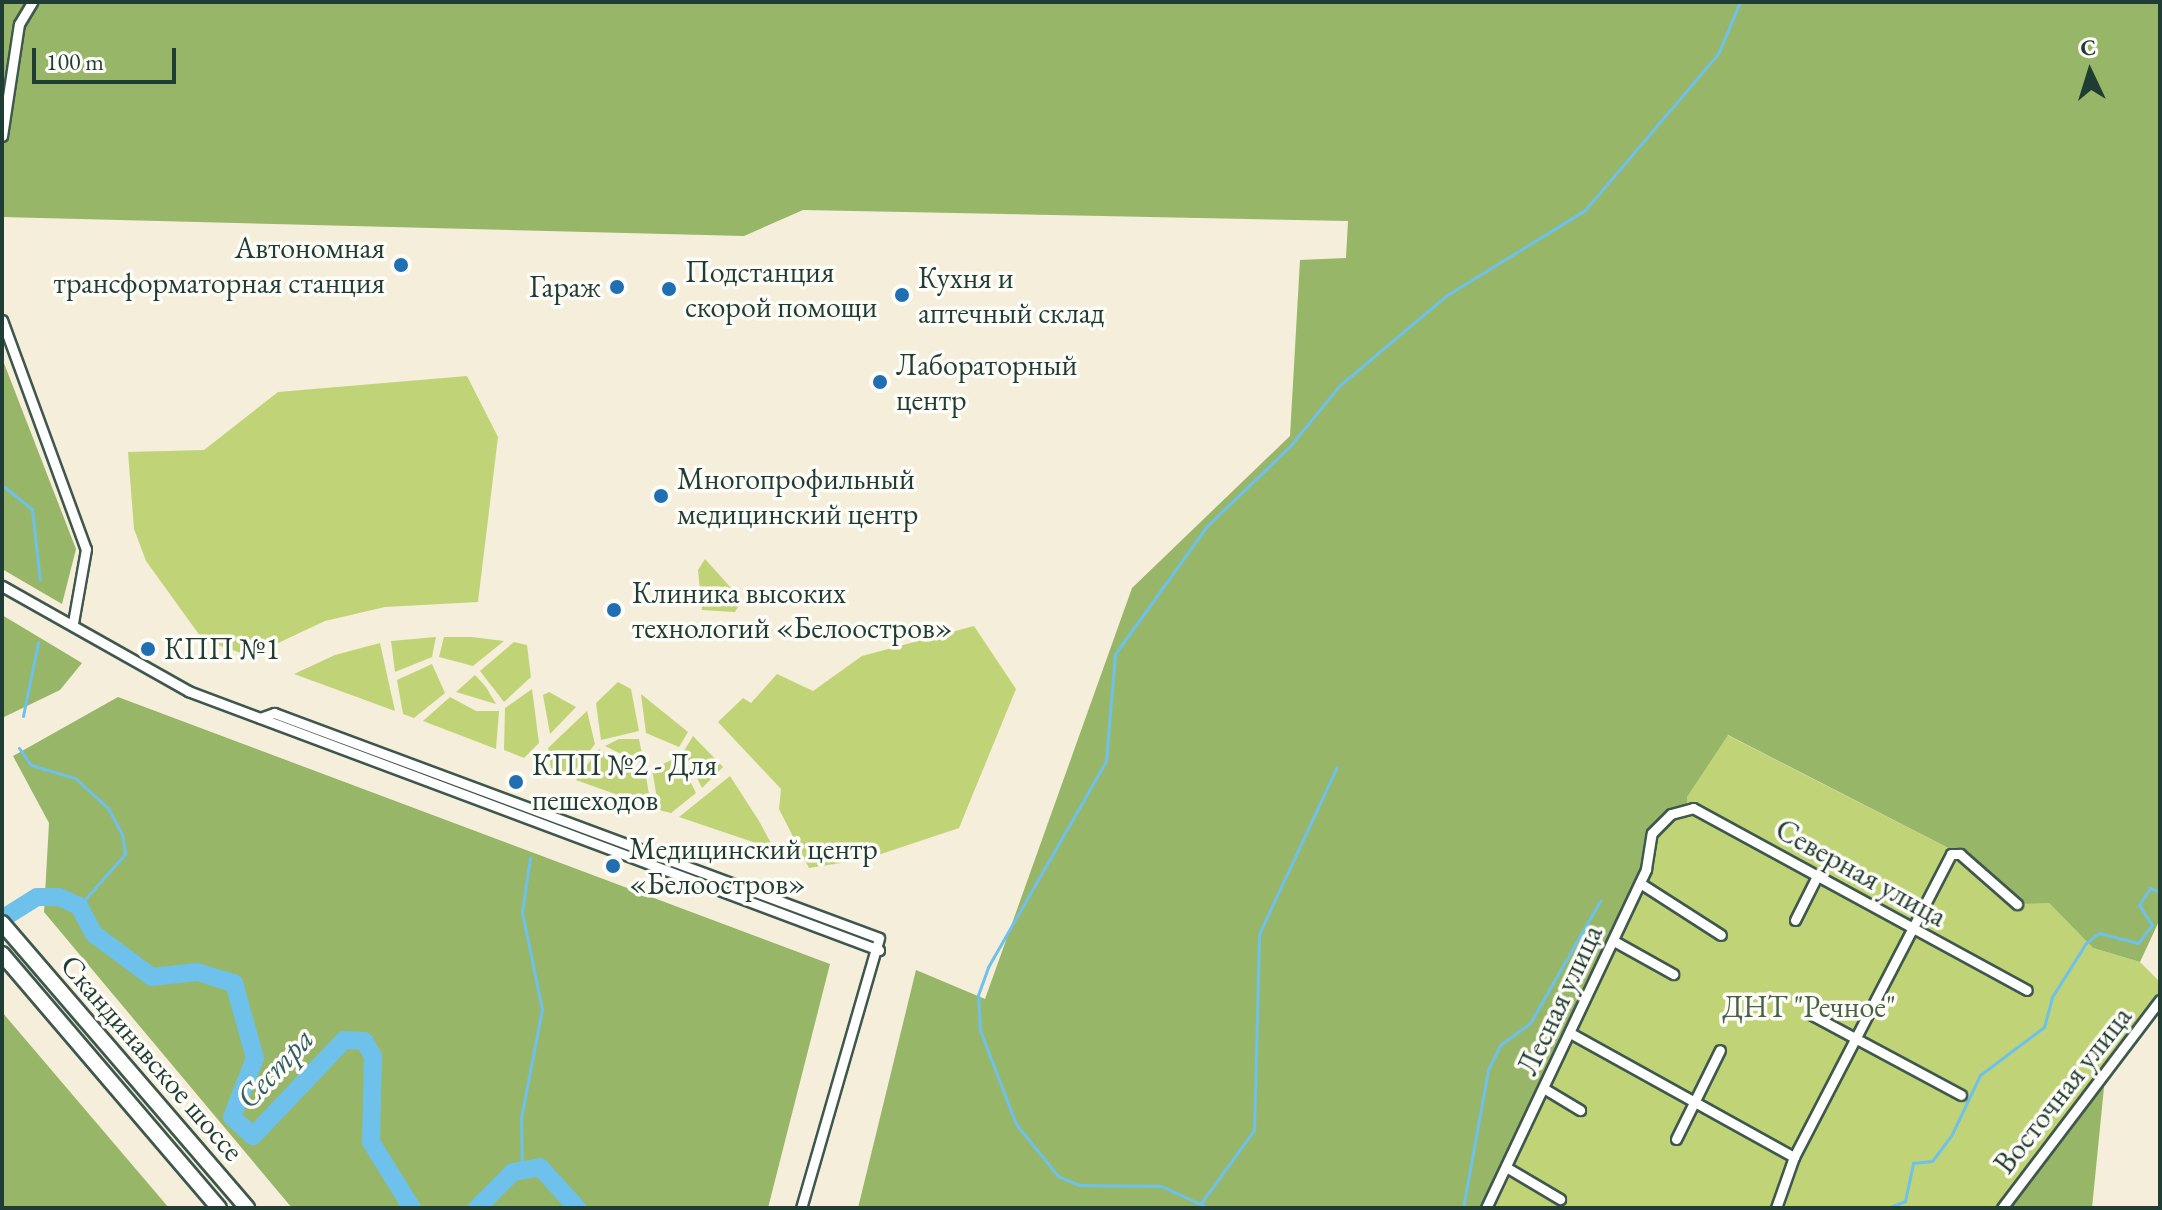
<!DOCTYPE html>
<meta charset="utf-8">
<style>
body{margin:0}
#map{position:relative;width:2162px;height:1210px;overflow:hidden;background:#f4eeda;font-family:"EB Garamond",serif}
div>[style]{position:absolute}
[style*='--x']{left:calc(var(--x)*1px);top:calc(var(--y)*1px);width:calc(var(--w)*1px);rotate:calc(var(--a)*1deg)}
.green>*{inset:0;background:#c0d477}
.forest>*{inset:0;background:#98b668}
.stream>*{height:3px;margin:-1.5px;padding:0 1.5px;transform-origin:1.5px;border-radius:1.5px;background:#6ec1ea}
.river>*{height:18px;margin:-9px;padding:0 9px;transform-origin:9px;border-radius:9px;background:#6ec1ea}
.roads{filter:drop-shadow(2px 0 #3f584d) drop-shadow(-2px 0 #3f584d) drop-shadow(0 2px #3f584d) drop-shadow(0 -2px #3f584d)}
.minor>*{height:9px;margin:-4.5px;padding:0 4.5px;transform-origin:4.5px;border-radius:4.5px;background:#fff}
.trunk>*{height:14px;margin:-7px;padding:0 7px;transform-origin:7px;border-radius:7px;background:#fff}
.dots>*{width:22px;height:22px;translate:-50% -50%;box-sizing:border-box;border:4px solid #fdfcf7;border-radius:50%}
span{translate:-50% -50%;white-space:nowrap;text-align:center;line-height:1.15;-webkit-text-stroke:7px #fdfcf7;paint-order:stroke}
.poi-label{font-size:30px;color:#1f3d34}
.right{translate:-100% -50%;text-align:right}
.left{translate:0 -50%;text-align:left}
.street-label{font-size:30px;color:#1f3d34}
.park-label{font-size:30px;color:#476345}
.water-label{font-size:32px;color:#335e62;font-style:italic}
.frame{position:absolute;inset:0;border:4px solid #1f3d34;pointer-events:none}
.north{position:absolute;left:2050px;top:32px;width:80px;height:80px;-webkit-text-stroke:6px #fdfcf7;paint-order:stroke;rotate:356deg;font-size:22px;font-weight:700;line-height:32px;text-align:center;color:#1f3d34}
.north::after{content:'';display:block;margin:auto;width:28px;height:36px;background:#1f3d34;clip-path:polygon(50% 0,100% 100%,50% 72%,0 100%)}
.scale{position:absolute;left:32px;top:48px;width:144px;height:36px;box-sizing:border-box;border:4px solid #1f3d34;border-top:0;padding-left:10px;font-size:24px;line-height:28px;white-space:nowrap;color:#1f3d34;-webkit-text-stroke:6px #fdfcf7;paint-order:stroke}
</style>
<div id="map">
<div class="green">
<div style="clip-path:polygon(467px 376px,498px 437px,478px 602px,385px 607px,325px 621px,250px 656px,203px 640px,146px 561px,134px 529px,128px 452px,204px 450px,278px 392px)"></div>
<div style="clip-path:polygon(705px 559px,742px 600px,735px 612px,702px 610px,698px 570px)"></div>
<div style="clip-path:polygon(974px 626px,1016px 689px,959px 828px,866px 859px,809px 868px,779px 809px,781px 789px,718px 722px,743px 698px,751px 703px,777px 674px,813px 691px,862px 656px)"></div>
<div style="clip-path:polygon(436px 637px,432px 657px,395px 672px,391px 641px)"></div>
<div style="clip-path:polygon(444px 637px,472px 637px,504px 641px,473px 666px,439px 657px)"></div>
<div style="clip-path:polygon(514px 642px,527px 645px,531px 677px,504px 702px,480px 671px)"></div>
<div style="clip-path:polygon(380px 643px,395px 711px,294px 674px,335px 655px)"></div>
<div style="clip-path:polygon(432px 664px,445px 693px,414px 718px,403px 714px,397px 680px)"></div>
<div style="clip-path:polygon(475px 675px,486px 687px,496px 704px,456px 692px)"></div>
<div style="clip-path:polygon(618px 682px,631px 689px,639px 731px,601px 740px,596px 703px)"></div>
<div style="clip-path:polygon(532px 689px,539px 743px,524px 758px,504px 750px,505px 708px)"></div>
<div style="clip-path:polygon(549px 692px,576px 707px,550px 734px,543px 695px)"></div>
<div style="clip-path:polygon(641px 694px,688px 732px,679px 747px,646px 733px)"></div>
<div style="clip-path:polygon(450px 697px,476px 711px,499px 711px,496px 749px,423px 721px)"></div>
<div style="clip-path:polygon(587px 711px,595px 744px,570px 777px,551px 768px,548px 748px)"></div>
<div style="clip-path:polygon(1727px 735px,1956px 852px,2026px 899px,2049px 903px,2093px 948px,2140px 962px,2160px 982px,2160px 1000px,2002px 1208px,1486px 1208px,1647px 846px)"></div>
<div style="clip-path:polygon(693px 736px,723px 767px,702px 788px,684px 751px)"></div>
<div style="clip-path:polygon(619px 739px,639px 739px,644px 765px,605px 746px)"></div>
<div style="clip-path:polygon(599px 749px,619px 766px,645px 770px,651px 807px,576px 780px)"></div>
<div style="clip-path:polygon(678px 757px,696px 793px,671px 813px,659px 810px,652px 769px)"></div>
<div style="clip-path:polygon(730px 776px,759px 821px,774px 849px,679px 817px)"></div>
</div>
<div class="forest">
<div style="clip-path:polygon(2px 2px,2160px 2px,2160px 919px,2140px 962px,2093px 948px,2049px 903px,2017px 904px,1960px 854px,1728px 735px,1687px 797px,1687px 810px,1652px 833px,1646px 869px,1486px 1208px,858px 1208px,916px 970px,985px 999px,1132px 588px,1290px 436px,1300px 260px,1346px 258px,1348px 221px,803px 210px,744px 236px,2px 217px)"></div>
<div style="clip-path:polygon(2px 358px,76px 549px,62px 604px,2px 569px)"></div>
<div style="clip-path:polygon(2px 615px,82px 663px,60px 690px,2px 718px)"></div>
<div style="clip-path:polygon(118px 697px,830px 964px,768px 1208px,292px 1208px,44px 912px,49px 823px,13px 756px)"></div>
<div style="clip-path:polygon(2px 1012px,169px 1208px,2px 1208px)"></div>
<div style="clip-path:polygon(2105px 1077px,2092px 1208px,2002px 1208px)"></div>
</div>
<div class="stream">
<div style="--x:2;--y:485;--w:38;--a:39"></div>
<div style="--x:32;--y:509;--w:71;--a:83.6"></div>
<div style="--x:23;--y:716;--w:75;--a:-78.4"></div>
<div style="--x:19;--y:748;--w:21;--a:55"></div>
<div style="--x:31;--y:765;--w:46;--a:16.5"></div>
<div style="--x:75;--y:778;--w:45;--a:42.3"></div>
<div style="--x:108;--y:808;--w:30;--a:62"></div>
<div style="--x:122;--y:834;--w:20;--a:81"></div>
<div style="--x:125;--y:854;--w:69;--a:131.5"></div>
<div style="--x:522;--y:1171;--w:53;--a:-91.1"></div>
<div style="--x:521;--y:1118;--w:111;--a:-79.1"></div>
<div style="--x:542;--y:1009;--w:99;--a:-101.7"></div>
<div style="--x:522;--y:912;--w:55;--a:-81.6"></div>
<div style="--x:1201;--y:1203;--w:90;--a:-54"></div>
<div style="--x:1254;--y:1130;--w:196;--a:-88.5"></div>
<div style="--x:1259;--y:934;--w:184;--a:-65"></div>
<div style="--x:1209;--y:1208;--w:53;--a:-155.4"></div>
<div style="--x:1161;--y:1186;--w:82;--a:-179.3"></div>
<div style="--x:1079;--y:1185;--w:23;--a:-157"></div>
<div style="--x:1058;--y:1176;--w:67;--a:-128.9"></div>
<div style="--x:1016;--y:1124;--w:101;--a:-111"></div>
<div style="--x:980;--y:1030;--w:35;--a:-93"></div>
<div style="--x:978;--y:995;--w:30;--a:-70"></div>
<div style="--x:988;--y:967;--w:237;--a:-60.2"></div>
<div style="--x:1106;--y:761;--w:107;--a:-85.2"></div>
<div style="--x:1115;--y:654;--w:158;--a:-54.3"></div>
<div style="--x:1207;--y:526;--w:115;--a:-43.9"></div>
<div style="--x:1290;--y:446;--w:79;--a:-50.7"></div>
<div style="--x:1340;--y:385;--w:140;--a:-40.1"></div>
<div style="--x:1447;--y:295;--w:162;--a:-31.6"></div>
<div style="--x:1585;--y:210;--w:205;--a:-49.6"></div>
<div style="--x:1718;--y:54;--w:56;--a:-67.1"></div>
<div style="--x:1463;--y:1208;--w:140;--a:-79.7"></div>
<div style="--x:1488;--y:1070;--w:28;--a:-64"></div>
<div style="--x:1500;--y:1045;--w:37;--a:-36"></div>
<div style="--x:1530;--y:1023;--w:141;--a:-60.2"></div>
<div style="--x:1888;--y:1208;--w:18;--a:-22"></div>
<div style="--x:1905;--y:1201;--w:39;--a:-78"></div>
<div style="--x:1913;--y:1163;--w:19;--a:-6"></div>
<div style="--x:1932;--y:1161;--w:34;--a:-53"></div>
<div style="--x:1952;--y:1134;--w:65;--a:-64.6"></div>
<div style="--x:1980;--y:1075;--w:80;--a:-36.9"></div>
<div style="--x:2044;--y:1027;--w:31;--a:-75"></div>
<div style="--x:2052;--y:997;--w:64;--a:-57.8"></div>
<div style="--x:2086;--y:943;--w:16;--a:-38"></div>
<div style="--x:2099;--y:933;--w:40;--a:14.4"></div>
<div style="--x:2138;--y:943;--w:23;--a:-52"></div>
<div style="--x:2152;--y:925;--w:24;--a:-123"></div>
<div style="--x:2139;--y:905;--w:20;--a:-57"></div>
<div style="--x:2150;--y:888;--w:11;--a:22"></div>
</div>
<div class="river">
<div style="--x:2;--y:919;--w:41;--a:-32.2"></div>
<div style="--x:37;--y:897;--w:22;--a:0"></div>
<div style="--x:59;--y:897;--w:22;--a:24"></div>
<div style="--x:79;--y:906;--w:32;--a:62"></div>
<div style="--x:94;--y:934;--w:72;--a:36.6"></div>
<div style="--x:152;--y:977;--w:45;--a:-6.3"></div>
<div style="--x:197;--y:972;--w:39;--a:17"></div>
<div style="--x:234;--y:983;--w:78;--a:74.4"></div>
<div style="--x:255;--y:1058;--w:63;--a:111.3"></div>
<div style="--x:232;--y:1117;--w:28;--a:42"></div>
<div style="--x:253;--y:1136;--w:132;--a:-46.5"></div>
<div style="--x:344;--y:1040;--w:20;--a:3"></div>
<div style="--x:364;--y:1041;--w:17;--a:59"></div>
<div style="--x:373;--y:1056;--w:86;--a:91.3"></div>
<div style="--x:371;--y:1142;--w:78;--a:58.2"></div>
<div style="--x:477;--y:1208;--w:51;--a:-45"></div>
<div style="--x:513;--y:1172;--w:27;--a:-10"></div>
<div style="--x:540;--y:1167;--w:55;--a:47.9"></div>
</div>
<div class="roads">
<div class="minor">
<div style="--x:2;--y:136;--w:113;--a:-81.4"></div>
<div style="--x:19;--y:24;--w:26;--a:-59"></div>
<div style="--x:2;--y:320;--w:244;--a:69.9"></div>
<div style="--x:86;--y:549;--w:75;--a:100"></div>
<div style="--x:2;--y:586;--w:214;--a:29.4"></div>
<div style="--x:188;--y:691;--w:738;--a:20.55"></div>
<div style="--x:260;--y:718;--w:15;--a:-20"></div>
<div style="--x:274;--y:713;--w:645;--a:20.4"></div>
<div style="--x:879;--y:938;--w:281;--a:106.1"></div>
<div style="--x:1640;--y:883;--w:96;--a:32.7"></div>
<div style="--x:1795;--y:920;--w:49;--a:-63.4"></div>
<div style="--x:1614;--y:941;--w:68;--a:29.2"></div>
<div style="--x:1812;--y:1015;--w:169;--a:28.2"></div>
<div style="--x:1572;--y:1034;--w:254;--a:29"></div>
<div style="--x:1545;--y:1089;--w:41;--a:31"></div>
<div style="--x:1676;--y:1139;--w:99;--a:-63.7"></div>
<div style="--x:1506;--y:1167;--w:63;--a:30.7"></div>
<div style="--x:1486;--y:1208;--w:375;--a:-64.7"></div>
<div style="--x:1646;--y:869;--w:36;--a:-81"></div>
<div style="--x:1652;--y:833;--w:27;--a:-45"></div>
<div style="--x:1671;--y:814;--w:23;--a:-15"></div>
<div style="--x:1693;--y:808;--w:380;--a:28.6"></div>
<div style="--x:1776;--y:1208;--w:54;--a:-70.6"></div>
<div style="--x:1794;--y:1157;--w:341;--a:-62.6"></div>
<div style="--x:1951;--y:854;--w:9;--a:0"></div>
<div style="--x:1960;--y:854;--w:76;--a:41.3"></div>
<div style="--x:2002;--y:1208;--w:261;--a:-52.8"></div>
</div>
<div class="trunk">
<div style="--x:2;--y:923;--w:376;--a:49.3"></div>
<div style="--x:2;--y:954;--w:334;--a:49.5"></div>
</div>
</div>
<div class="dots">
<div style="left:401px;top:265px;background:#1f6fb2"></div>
<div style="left:617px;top:287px;background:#1f6fb2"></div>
<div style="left:669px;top:289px;background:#1f6fb2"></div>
<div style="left:902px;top:295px;background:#1f6fb2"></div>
<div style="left:880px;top:382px;background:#1f6fb2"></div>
<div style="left:661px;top:496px;background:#1f6fb2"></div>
<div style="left:614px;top:610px;background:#1f6fb2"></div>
<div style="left:148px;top:649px;background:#1f6fb2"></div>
<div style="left:516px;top:782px;background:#1f6fb2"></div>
<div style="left:613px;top:866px;background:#1f6fb2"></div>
</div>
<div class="poi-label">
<span class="right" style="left:385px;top:265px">Автономная<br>трансформаторная станция</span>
<span class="left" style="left:685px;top:289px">Подстанция<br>скорой помощи</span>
<span class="left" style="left:918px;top:295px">Кухня и<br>аптечный склад</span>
<span class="right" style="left:601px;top:287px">Гараж</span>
<span class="left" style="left:896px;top:382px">Лабораторный<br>центр</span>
<span class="left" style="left:677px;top:496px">Многопрофильный<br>медицинский центр</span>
<span class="left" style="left:632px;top:610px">Клиника высоких<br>технологий «Белоостров»</span>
<span class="left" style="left:164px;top:649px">КПП №1</span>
<span class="left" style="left:532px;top:782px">КПП №2 - Для<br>пешеходов</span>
<span class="left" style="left:629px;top:866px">Медицинский центр<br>«Белоостров»</span>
</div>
<div class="street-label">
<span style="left:1861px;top:873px;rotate:29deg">Северная улица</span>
<span style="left:1560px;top:1000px;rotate:-65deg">Лесная улица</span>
<span style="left:152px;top:1058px;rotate:49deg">Скандинавское шоссе</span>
<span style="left:2063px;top:1090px;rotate:-52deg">Восточная улица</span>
</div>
<div class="park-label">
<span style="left:1809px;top:1007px">ДНТ "Речное"</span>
</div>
<div class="water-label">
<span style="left:275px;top:1068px;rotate:-47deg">Сестра</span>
</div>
<div class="frame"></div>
<div class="north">С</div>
<div class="scale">100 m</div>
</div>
